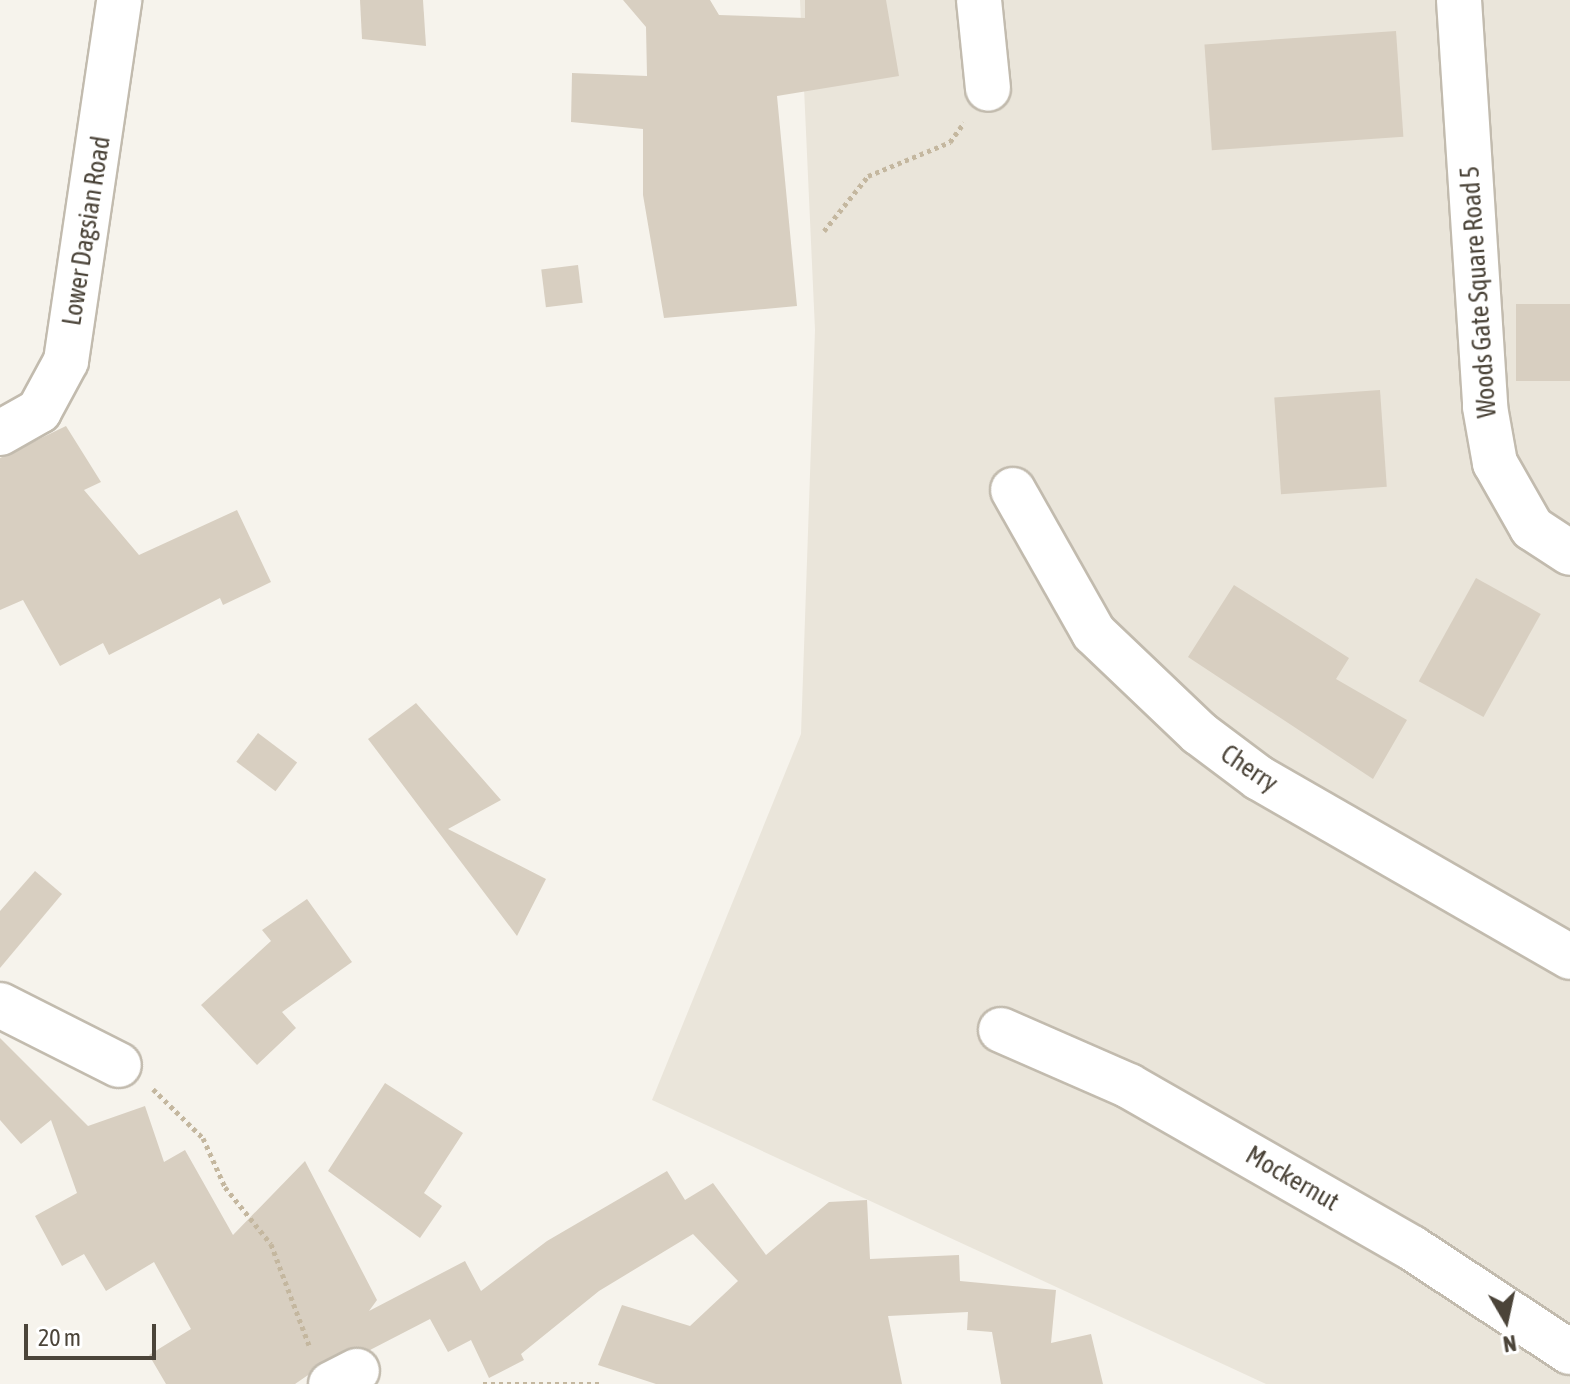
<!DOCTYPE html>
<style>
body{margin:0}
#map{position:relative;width:1570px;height:1384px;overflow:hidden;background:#f6f3ec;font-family:"Asap Condensed",sans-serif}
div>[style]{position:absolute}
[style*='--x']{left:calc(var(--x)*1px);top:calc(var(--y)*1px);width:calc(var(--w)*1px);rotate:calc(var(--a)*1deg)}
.residential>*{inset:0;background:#eae5da}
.building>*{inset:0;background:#d8cfc1;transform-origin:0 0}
.path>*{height:5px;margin-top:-2.5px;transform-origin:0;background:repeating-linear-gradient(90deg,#c4b79f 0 4px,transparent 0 8px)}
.roads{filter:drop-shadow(2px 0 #c2bbae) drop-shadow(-2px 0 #c2bbae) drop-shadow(0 2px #c2bbae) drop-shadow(0 -2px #c2bbae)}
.street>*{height:44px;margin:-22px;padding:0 22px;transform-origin:22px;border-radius:22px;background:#fff}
span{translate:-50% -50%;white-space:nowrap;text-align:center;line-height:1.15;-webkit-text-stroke:6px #fff;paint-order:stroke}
.street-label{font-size:26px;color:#4b4439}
.north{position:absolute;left:1466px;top:1280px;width:80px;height:80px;-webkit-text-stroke:6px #fff;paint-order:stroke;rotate:171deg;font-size:22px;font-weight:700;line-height:32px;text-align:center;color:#4b4439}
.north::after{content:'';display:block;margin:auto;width:28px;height:36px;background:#4b4439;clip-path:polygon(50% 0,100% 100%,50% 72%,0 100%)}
.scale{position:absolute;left:24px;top:1324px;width:132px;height:36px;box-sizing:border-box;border:4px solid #4b4439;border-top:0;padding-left:10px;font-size:24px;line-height:28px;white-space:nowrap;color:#4b4439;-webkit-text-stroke:6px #fff;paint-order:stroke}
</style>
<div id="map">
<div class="residential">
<div style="clip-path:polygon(800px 0,1570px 0,1570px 1384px,1266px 1384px,652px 1100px,801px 734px,815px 330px)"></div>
</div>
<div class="building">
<div style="clip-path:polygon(360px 0,423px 0,426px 46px,362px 39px)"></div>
<div style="clip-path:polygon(623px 0,710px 0,719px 15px,805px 18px,805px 0,886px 0,899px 76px,777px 96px,797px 306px,664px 318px,643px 195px,643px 129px,571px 122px,572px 73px,647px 76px,646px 27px)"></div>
<div style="left:1396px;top:31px;width:106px;height:192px;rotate:86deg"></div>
<div style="left:578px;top:265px;width:38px;height:37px;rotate:83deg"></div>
<div style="left:1570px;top:304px;width:77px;height:54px;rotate:90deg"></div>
<div style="left:1380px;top:390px;width:97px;height:106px;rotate:86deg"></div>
<div style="clip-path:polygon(66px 426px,101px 482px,84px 490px,139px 555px,237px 510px,271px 582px,223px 605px,220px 598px,109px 655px,103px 643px,60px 666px,23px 600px,0 610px,0 458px)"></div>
<div style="left:1476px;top:578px;width:74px;height:118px;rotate:29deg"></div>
<div style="clip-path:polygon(1234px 585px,1349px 658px,1336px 679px,1407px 720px,1373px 779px,1188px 657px)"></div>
<div style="clip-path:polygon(416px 703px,501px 800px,448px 829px,546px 879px,517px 936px,368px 739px)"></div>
<div style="left:258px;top:733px;width:49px;height:36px;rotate:37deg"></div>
<div style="clip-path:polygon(35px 871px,62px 894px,0 968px,0 911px)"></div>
<div style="clip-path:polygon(307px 899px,352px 962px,282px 1012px,296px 1028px,257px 1065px,201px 1005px,271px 941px,262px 930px)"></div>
<div style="clip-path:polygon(0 1038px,88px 1126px,145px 1106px,164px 1162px,185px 1150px,233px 1235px,305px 1161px,377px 1300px,369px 1311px,465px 1261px,481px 1291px,547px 1241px,667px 1171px,685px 1200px,713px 1183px,766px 1255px,829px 1202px,867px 1200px,870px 1259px,959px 1255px,960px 1281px,1056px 1290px,1051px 1343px,1091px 1334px,1103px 1384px,1001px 1384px,992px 1332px,967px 1330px,968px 1312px,888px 1316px,902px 1384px,656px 1384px,598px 1365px,622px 1305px,690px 1326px,738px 1281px,693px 1234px,599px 1291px,521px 1354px,524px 1360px,489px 1378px,471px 1340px,448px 1352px,430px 1319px,370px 1350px,346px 1349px,295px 1384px,166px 1384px,149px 1355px,191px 1329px,154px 1262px,106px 1291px,84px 1254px,62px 1266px,35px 1216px,77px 1193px,51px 1120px,21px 1144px,0 1120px)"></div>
<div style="clip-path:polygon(385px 1083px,463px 1133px,424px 1193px,442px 1206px,420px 1238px,328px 1171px)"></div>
</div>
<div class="path">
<div style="--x:824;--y:231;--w:70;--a:-51.3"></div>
<div style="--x:868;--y:176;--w:89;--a:-22.5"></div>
<div style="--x:950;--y:142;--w:24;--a:-54"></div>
<div style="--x:153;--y:1089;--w:70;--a:44.4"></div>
<div style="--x:203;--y:1138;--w:54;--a:65.8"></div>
<div style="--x:225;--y:1187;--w:73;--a:51.1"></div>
<div style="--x:271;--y:1244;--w:108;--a:69.4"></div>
<div style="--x:483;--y:1384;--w:119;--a:0"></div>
</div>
<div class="roads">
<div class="street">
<div style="--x:979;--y:0;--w:89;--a:84.2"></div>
<div style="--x:1459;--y:0;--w:408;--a:86.3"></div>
<div style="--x:1485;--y:407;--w:57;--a:79.9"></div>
<div style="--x:1495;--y:463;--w:75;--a:60.4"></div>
<div style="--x:1532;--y:528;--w:45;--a:33.3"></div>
<div style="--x:0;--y:433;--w:45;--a:-29.4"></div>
<div style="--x:39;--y:411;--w:57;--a:-61.6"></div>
<div style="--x:66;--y:361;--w:365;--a:-81.6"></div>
<div style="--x:1013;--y:490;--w:164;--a:60.5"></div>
<div style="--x:1094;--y:633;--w:145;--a:43.6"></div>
<div style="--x:1199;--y:733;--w:75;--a:36.9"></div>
<div style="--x:1259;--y:778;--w:359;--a:29.9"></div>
<div style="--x:0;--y:1005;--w:133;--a:26.8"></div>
<div style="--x:1001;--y:1030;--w:140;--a:23.6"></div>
<div style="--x:1129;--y:1086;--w:326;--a:29.8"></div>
<div style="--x:1412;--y:1248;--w:189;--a:33.4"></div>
<div style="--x:331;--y:1384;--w:29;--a:-27"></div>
</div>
</div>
<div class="street-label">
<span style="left:87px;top:231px;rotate:-81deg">Lower Dagsian Road</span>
<span style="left:1479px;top:292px;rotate:-94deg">Woods Gate Square Road 5</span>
<span style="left:1249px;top:769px;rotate:34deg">Cherry</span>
<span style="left:1292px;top:1179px;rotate:30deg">Mockernut</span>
</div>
<div class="north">N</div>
<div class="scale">20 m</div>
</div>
